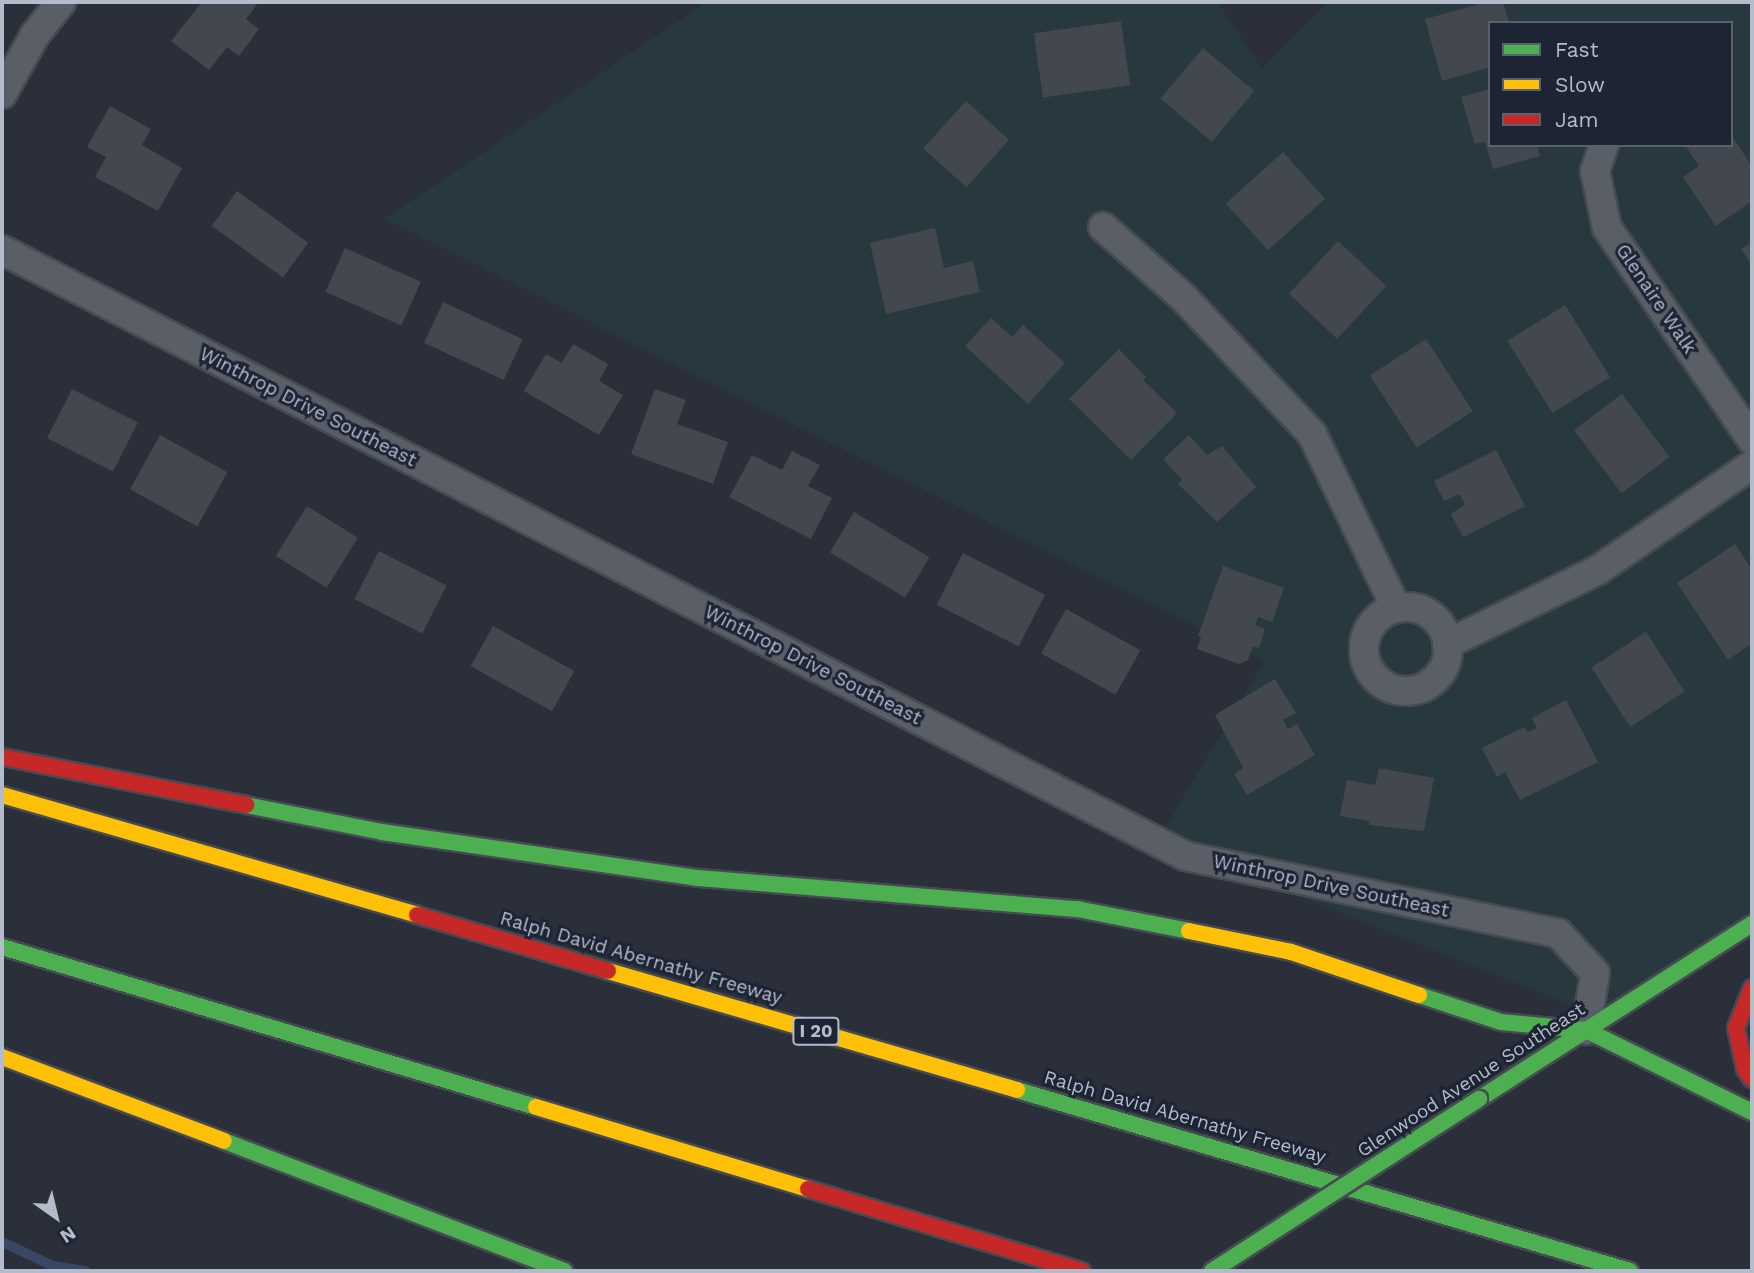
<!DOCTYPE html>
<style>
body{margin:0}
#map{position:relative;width:1754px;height:1273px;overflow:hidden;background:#2a2f39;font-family:"Work Sans",sans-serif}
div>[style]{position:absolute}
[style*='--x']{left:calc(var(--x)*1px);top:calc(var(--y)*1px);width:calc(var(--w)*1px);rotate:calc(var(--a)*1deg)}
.green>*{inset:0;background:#27393f}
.stream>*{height:10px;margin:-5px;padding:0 5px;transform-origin:5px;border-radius:5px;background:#384764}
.building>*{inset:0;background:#434750;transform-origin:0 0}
.roads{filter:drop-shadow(2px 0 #464a52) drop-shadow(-2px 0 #464a52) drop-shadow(0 2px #464a52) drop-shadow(0 -2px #464a52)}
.street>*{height:28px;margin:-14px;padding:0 14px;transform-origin:14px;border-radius:14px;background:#5a5e67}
.street>.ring{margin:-14px;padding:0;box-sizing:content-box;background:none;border:28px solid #5a5e67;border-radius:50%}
.fast>*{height:16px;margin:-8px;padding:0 8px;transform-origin:8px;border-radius:8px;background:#4caf50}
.slow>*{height:16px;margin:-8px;padding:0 8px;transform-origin:8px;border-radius:8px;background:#ffc107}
.jam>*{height:16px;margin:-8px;padding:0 8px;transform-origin:8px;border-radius:8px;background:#c62828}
.bridges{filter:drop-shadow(2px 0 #464a52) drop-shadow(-2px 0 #464a52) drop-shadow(0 2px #464a52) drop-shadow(0 -2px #464a52)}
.fast-bridge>*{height:16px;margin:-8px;padding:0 8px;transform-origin:8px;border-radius:8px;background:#4caf50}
span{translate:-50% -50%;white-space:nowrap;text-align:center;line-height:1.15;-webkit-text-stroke:6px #1d2434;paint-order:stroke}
.shield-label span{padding:2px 5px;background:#1d2434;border:2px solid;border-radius:5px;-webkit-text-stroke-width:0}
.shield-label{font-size:18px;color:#b4bbca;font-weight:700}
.street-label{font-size:19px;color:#b4bbca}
.frame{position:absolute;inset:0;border:4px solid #b4bbca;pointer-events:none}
.legend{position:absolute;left:1488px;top:21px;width:245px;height:126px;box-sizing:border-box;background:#1d2434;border:2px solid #596070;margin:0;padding:9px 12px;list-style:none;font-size:21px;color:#b4bbca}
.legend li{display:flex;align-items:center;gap:14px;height:35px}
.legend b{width:35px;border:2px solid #596070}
.north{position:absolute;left:21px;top:1182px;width:70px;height:70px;-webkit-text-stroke:5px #1d2434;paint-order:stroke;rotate:146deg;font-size:19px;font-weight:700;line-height:28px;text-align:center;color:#b4bbca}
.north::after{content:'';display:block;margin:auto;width:24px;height:32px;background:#b4bbca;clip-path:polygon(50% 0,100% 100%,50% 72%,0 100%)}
</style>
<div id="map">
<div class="green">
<div style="clip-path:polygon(evenodd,707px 2px,1217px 2px,1262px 68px,1329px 2px,1752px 2px,1752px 921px,1595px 1015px,1158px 840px,1265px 661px,385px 219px,707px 2px,1490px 23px,1731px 23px,1731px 145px,1490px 145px,1490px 23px)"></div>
</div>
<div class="stream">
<div style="--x:2;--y:1242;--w:56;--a:25.2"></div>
<div style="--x:53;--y:1266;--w:33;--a:9"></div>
</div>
<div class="building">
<div style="clip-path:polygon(202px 2px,259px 2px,246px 19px,259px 29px,239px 56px,227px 47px,209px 70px,171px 41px)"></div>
<div style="clip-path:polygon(1487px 2px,1503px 2px,1509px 23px,1490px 23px,1490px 67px,1442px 81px,1425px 19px)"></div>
<div style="left:1121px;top:21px;width:65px;height:88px;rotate:82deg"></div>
<div style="left:1203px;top:48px;width:67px;height:66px;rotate:40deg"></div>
<div style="clip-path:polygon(1490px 89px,1490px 145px,1537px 145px,1540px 156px,1493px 169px,1485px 142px,1475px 144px,1461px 97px)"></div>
<div style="left:966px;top:101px;width:58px;height:64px;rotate:42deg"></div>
<div style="clip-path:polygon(110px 106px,151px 129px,142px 145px,182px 168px,158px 211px,95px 177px,106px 157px,87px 147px)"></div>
<div style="clip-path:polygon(1731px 135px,1752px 166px,1752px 201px,1716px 226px,1683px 177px,1699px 166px,1685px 145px,1731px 145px)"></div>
<div style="left:1283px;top:152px;width:63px;height:77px;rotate:48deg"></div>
<div style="left:237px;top:191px;width:88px;height:43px;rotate:36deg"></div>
<div style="clip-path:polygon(935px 228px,944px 268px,973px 261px,980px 292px,886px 314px,870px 243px)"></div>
<div style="left:1338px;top:241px;width:66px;height:72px;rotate:43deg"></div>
<div style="clip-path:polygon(1752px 242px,1752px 265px,1741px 249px)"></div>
<div style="left:345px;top:248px;width:83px;height:48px;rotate:24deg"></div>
<div style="left:443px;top:302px;width:88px;height:45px;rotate:25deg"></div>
<div style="left:1565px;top:305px;width:85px;height:68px;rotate:58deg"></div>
<div style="clip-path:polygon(991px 318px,1012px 337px,1023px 325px,1065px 363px,1028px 404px,965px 346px)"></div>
<div style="left:1426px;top:339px;width:86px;height:67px;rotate:57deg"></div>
<div style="clip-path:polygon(573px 344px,608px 364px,599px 381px,623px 395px,599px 435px,524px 391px,546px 354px,562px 363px)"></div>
<div style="clip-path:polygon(1119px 349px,1146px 377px,1143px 380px,1177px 413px,1131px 460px,1069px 399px)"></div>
<div style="left:72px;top:389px;width:74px;height:55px;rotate:27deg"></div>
<div style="clip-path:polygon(655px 389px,686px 400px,677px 424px,728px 442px,713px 484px,631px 454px)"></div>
<div style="left:1622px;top:394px;width:79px;height:60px;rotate:53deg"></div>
<div style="left:160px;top:435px;width:77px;height:62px;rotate:29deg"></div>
<div style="clip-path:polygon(1189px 435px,1207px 455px,1222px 446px,1256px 487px,1217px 522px,1178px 484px,1182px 480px,1163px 459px)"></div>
<div style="clip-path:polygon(1496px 450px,1525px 506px,1463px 537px,1451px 514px,1465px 504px,1459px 494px,1444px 501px,1434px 481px)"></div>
<div style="clip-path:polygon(792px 451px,820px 465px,808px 486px,832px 498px,811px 539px,729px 497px,752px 455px,782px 470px)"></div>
<div style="left:307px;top:506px;width:60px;height:59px;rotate:32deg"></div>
<div style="left:854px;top:512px;width:88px;height:47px;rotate:31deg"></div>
<div style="clip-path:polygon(1735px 544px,1752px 570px,1752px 643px,1728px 660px,1677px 583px)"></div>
<div style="left:379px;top:551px;width:76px;height:54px;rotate:27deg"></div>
<div style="left:963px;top:553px;width:92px;height:58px;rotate:27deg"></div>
<div style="clip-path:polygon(1223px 566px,1284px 588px,1272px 622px,1258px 617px,1255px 625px,1265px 629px,1259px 648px,1253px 646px,1248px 660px,1239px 664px,1197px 649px,1201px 637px,1198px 636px)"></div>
<div style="left:1066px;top:609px;width:85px;height:51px;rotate:29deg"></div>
<div style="left:493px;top:626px;width:93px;height:46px;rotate:29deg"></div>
<div style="left:1646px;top:632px;width:71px;height:65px;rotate:57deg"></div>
<div style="clip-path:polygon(1275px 679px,1296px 713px,1283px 720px,1288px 729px,1297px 724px,1315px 755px,1247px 795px,1234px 774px,1243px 768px,1215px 715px)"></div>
<div style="clip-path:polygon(1566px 700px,1598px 762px,1520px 800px,1505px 772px,1497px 777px,1482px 748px,1524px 727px,1528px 732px,1537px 728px,1532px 718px)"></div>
<div style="clip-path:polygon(1379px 768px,1434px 778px,1424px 831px,1369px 825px,1369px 821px,1340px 816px,1347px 780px,1375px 785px)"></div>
</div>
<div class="roads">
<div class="street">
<div style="--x:2;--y:94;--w:68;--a:-60.8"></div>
<div style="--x:35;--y:35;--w:42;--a:-51.8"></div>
<div style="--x:1604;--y:145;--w:28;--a:109"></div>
<div style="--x:1595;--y:171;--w:58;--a:78.1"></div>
<div style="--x:1607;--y:228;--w:257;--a:55.6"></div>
<div style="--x:1103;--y:227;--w:108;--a:41.2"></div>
<div style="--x:1184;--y:298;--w:187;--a:46.7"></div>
<div style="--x:1312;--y:434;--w:193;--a:64.2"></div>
<div style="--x:2;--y:250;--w:1329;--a:27.12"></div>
<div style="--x:1185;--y:856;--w:381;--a:11.7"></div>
<div style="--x:1558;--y:933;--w:54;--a:47.2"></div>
<div style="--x:1595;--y:973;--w:58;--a:99"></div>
<div class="ring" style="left:1364px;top:607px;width:56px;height:56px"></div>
<div style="--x:1447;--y:644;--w:168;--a:-26.1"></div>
<div style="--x:1598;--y:570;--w:186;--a:-34.3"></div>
</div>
<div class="fast">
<div style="--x:246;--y:805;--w:139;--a:11.2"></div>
<div style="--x:382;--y:832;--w:318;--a:8.3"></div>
<div style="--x:697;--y:878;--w:381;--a:4.7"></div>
<div style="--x:1077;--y:909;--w:114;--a:11.1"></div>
<div style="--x:2;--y:947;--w:557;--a:16.68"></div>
<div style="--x:1419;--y:995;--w:86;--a:18.2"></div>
<div style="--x:1501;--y:1022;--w:85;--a:5.4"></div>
<div style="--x:1586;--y:1030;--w:185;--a:26.3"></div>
<div style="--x:1017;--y:1090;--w:639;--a:16.45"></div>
<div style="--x:1479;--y:1099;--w:324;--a:-32.7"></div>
<div style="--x:224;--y:1141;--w:364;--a:20.9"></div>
</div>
<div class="slow">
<div style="--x:2;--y:795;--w:432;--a:16.1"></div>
<div style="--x:1189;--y:931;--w:104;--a:11.6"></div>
<div style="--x:1291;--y:952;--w:135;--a:18.6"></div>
<div style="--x:608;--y:971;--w:426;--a:16.2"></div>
<div style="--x:2;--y:1057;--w:237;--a:20.7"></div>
<div style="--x:536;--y:1107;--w:284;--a:16.8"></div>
</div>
<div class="jam">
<div style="--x:2;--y:757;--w:249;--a:11.1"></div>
<div style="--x:417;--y:915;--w:199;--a:16.3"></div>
<div style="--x:1752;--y:988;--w:43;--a:111.8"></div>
<div style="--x:1736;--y:1028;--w:42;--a:77.6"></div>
<div style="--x:1745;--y:1069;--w:12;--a:55"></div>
<div style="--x:808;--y:1189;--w:286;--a:16.7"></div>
</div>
</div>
<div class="bridges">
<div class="fast-bridge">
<div style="--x:1212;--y:1271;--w:318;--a:-32.8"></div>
</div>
</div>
<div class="shield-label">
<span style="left:816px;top:1031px">I 20</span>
</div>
<div class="street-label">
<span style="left:1656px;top:299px;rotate:56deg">Glenaire Walk</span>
<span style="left:308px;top:407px;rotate:27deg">Winthrop Drive Southeast</span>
<span style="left:813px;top:665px;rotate:27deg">Winthrop Drive Southeast</span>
<span style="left:1331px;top:886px;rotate:12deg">Winthrop Drive Southeast</span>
<span style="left:641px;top:958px;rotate:16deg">Ralph David Abernathy Freeway</span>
<span style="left:1471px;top:1080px;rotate:-33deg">Glenwood Avenue Southeast</span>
<span style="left:1185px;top:1117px;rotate:16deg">Ralph David Abernathy Freeway</span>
</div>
<div class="frame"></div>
<ul class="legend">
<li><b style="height:9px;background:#4caf50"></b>Fast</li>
<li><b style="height:9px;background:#ffc107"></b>Slow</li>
<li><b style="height:9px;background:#c62828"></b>Jam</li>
</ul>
<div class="north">N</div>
</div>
